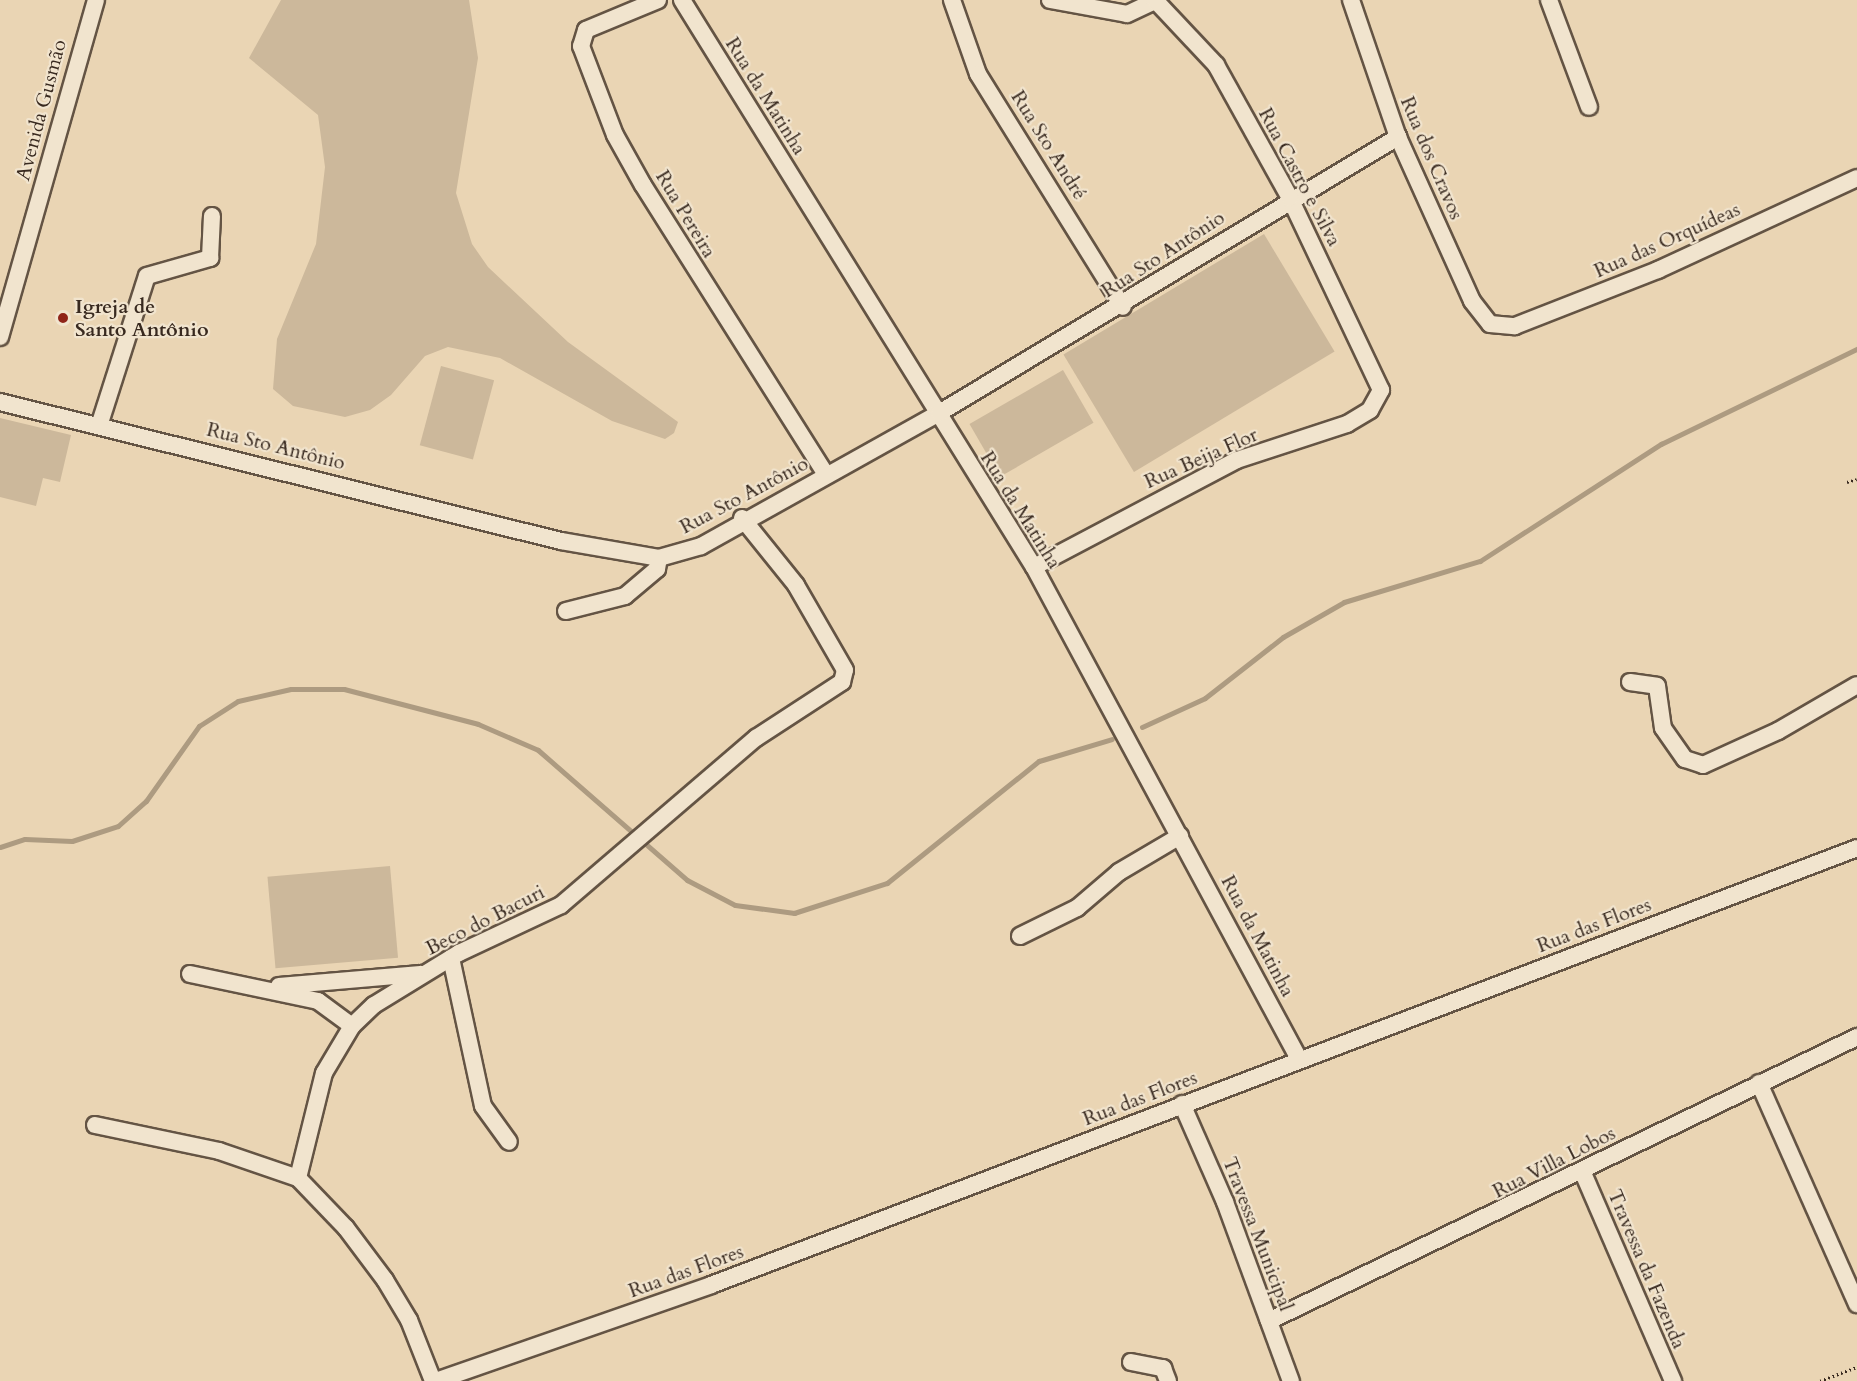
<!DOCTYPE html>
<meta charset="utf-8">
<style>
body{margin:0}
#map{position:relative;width:1857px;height:1381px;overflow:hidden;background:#ead5b4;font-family:Cardo,serif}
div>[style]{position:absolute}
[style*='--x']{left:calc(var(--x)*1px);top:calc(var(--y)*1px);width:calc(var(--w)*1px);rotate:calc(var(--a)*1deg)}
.green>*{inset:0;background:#ccb89b;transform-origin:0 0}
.stream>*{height:5px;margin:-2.5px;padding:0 2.5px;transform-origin:2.5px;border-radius:2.5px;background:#ad9b81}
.path>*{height:3px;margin-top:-1.5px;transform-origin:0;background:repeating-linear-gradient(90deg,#38291f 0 1.5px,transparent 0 4.5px)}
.roads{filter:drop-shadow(2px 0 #645444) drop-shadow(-2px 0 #645444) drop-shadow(0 2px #645444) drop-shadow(0 -2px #645444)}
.street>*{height:16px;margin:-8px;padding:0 8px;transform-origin:8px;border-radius:8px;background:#f1e4ce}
.dots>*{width:16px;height:16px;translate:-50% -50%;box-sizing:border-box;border:3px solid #f1e4ce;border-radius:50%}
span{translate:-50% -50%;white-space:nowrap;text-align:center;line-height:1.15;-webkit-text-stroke:4.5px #f1e4ce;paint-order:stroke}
.street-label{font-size:20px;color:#38291f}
.poi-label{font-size:20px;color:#38291f;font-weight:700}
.left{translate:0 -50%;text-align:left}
</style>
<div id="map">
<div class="green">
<div style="clip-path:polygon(281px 0,469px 0,478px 58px,456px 193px,472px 244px,488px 267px,568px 342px,678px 422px,674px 433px,665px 439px,612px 421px,500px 358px,448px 347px,425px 356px,391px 395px,370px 410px,345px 417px,293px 406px,273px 389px,277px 339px,316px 244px,325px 167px,318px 115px,249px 58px)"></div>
<div style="left:1264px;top:234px;width:137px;height:234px;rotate:59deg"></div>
<div style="left:441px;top:366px;width:55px;height:82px;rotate:15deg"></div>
<div style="left:1063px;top:370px;width:61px;height:108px;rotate:60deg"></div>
<div style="clip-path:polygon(0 418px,71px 435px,60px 482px,43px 478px,36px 506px,0 497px)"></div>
<div style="left:390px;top:866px;width:92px;height:123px;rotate:85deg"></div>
</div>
<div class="stream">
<div style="--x:1142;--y:727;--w:69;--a:-24.7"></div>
<div style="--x:1205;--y:698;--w:99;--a:-38"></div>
<div style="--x:1283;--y:637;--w:70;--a:-29.8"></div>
<div style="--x:1344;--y:602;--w:142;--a:-16.8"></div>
<div style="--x:1480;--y:561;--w:216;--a:-32.9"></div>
<div style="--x:1661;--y:444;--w:218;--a:-25.9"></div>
<div style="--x:0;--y:847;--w:26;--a:-18"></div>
<div style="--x:25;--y:839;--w:47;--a:2.4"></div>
<div style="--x:72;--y:841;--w:48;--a:-18.1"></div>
<div style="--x:118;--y:826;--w:38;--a:-42"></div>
<div style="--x:146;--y:801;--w:92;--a:-54.8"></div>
<div style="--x:199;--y:726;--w:46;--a:-32.7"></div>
<div style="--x:238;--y:701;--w:54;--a:-12.8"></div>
<div style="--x:291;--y:689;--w:53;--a:0"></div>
<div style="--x:344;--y:689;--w:138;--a:14.6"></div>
<div style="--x:478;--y:724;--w:65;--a:23.4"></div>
<div style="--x:538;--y:750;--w:198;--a:41.1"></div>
<div style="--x:687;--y:880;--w:54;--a:27.5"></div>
<div style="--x:735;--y:905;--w:60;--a:7.7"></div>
<div style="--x:794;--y:913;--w:98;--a:-17.9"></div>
<div style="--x:887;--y:883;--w:195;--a:-38.8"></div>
<div style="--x:1039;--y:761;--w:76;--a:-16.8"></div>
</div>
<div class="path">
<div style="--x:1847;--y:482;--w:10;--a:-17"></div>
<div style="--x:1820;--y:1381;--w:40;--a:-21"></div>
</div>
<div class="roads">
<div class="street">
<div style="--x:658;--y:0;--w:78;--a:157.4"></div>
<div style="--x:586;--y:30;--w:17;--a:107"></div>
<div style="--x:581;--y:46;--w:95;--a:69.1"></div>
<div style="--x:615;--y:135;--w:57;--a:60.8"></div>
<div style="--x:643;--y:185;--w:343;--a:57.7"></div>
<div style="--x:682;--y:0;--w:667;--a:58.17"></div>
<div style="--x:1034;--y:567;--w:557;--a:61.69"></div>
<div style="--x:952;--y:0;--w:78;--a:70.6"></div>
<div style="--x:978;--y:74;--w:274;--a:58.1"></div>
<div style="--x:1050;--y:0;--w:78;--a:10.3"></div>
<div style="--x:1127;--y:14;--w:31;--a:-25"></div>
<div style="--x:1351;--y:0;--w:145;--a:71.1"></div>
<div style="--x:1398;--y:137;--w:180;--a:65.7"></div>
<div style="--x:1472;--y:301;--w:29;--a:52"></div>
<div style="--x:1490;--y:324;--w:25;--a:5"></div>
<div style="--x:1515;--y:326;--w:154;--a:-21.4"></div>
<div style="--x:1658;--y:270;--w:219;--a:-24.8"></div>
<div style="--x:1549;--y:0;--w:114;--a:69.5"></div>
<div style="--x:0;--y:337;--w:350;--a:-74.1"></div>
<div style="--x:0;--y:402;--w:578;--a:13.92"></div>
<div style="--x:561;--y:541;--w:99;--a:9.8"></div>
<div style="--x:659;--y:558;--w:44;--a:-15.9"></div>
<div style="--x:701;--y:546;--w:273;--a:-29.2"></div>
<div style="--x:939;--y:413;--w:536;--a:-31.02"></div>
<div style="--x:99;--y:426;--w:157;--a:-72.3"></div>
<div style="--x:147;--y:276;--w:66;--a:-15.9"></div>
<div style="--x:210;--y:258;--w:42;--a:-87.3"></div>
<div style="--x:1034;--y:567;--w:229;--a:-27.8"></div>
<div style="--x:1237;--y:460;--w:116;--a:-18.1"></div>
<div style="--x:1347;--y:424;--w:27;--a:-31"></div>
<div style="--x:1370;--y:410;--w:23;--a:-61"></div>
<div style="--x:1381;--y:390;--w:212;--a:-115.4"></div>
<div style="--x:1290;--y:198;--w:152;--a:-119.1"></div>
<div style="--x:1216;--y:65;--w:89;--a:-133.2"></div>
<div style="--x:566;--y:611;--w:61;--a:-14.3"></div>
<div style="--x:625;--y:596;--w:42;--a:-40.2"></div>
<div style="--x:657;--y:569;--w:11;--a:-80"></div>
<div style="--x:1630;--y:682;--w:27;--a:8"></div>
<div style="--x:1657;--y:686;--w:42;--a:81.9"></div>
<div style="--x:1663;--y:728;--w:38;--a:55"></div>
<div style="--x:1685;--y:759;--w:19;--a:18"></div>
<div style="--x:1703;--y:765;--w:82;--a:-24.4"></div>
<div style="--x:1778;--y:731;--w:91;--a:-30.2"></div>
<div style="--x:1020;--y:936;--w:64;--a:-26.2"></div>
<div style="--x:1077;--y:908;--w:55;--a:-40.6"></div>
<div style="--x:1119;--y:872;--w:71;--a:-30.5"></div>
<div style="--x:451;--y:958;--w:151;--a:77.8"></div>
<div style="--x:483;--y:1106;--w:44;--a:54.2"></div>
<div style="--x:190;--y:974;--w:131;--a:11.9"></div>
<div style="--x:318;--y:1001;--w:42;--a:36.3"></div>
<div style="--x:279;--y:986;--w:142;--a:-4.9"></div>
<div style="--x:1759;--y:1083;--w:242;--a:66.1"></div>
<div style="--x:1182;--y:1104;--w:107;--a:66.3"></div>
<div style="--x:1225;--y:1202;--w:191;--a:69.8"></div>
<div style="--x:95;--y:1125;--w:127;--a:11.8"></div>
<div style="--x:219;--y:1151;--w:83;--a:18.9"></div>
<div style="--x:298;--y:1178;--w:69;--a:46.2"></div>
<div style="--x:346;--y:1228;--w:65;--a:53.1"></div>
<div style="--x:385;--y:1280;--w:47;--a:59"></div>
<div style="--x:409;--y:1320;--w:66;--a:68.5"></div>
<div style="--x:1583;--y:1173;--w:227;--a:66.6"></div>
<div style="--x:298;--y:1178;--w:108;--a:-76.1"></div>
<div style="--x:324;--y:1073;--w:55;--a:-59.2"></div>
<div style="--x:352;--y:1026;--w:30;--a:-44"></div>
<div style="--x:374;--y:1005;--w:100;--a:-31.5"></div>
<div style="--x:459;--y:953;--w:113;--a:-25.2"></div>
<div style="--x:561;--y:905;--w:257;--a:-40.6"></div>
<div style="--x:756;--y:738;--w:103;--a:-33.1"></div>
<div style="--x:842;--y:682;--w:12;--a:-76"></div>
<div style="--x:845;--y:670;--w:98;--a:-120"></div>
<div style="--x:796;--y:585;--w:86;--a:-128.9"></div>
<div style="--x:1269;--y:1321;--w:653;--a:-25.78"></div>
<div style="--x:1131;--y:1362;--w:33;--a:11"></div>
<div style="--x:1163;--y:1368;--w:14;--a:69"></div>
<div style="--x:436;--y:1381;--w:291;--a:-19.2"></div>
<div style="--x:711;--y:1285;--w:1226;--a:-20.87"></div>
</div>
</div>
<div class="dots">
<div style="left:63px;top:318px;background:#8f2418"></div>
</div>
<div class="street-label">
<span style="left:766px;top:96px;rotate:58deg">Rua da Matinha</span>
<span style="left:41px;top:110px;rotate:-75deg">Avenida Gusmão</span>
<span style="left:1049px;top:145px;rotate:58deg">Rua Sto André</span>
<span style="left:1432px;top:158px;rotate:67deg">Rua dos Cravos</span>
<span style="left:1300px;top:177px;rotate:62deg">Rua Castro e Silva</span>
<span style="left:686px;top:214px;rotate:59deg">Rua Pereira</span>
<span style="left:1667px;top:240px;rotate:-24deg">Rua das Orquídeas</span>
<span style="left:1163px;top:254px;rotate:-33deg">Rua Sto Antônio</span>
<span style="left:276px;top:446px;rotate:14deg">Rua Sto Antônio</span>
<span style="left:1201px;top:458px;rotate:-24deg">Rua Beija Flor</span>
<span style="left:744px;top:495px;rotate:-28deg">Rua Sto Antônio</span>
<span style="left:1021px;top:510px;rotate:58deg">Rua da Matinha</span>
<span style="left:485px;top:920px;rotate:-27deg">Beco do Bacuri</span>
<span style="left:1594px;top:925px;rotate:-21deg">Rua das Flores</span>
<span style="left:1258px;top:936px;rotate:62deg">Rua da Matinha</span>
<span style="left:1140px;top:1098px;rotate:-21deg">Rua das Flores</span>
<span style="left:1554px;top:1162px;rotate:-27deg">Rua Villa Lobos</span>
<span style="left:1258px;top:1234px;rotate:69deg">Travessa Municipal</span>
<span style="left:1647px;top:1269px;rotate:67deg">Travessa da Fazenda</span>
<span style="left:686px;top:1271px;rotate:-20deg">Rua das Flores</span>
</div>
<div class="poi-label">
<span class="left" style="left:75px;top:318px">Igreja de<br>Santo Antônio</span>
</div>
</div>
